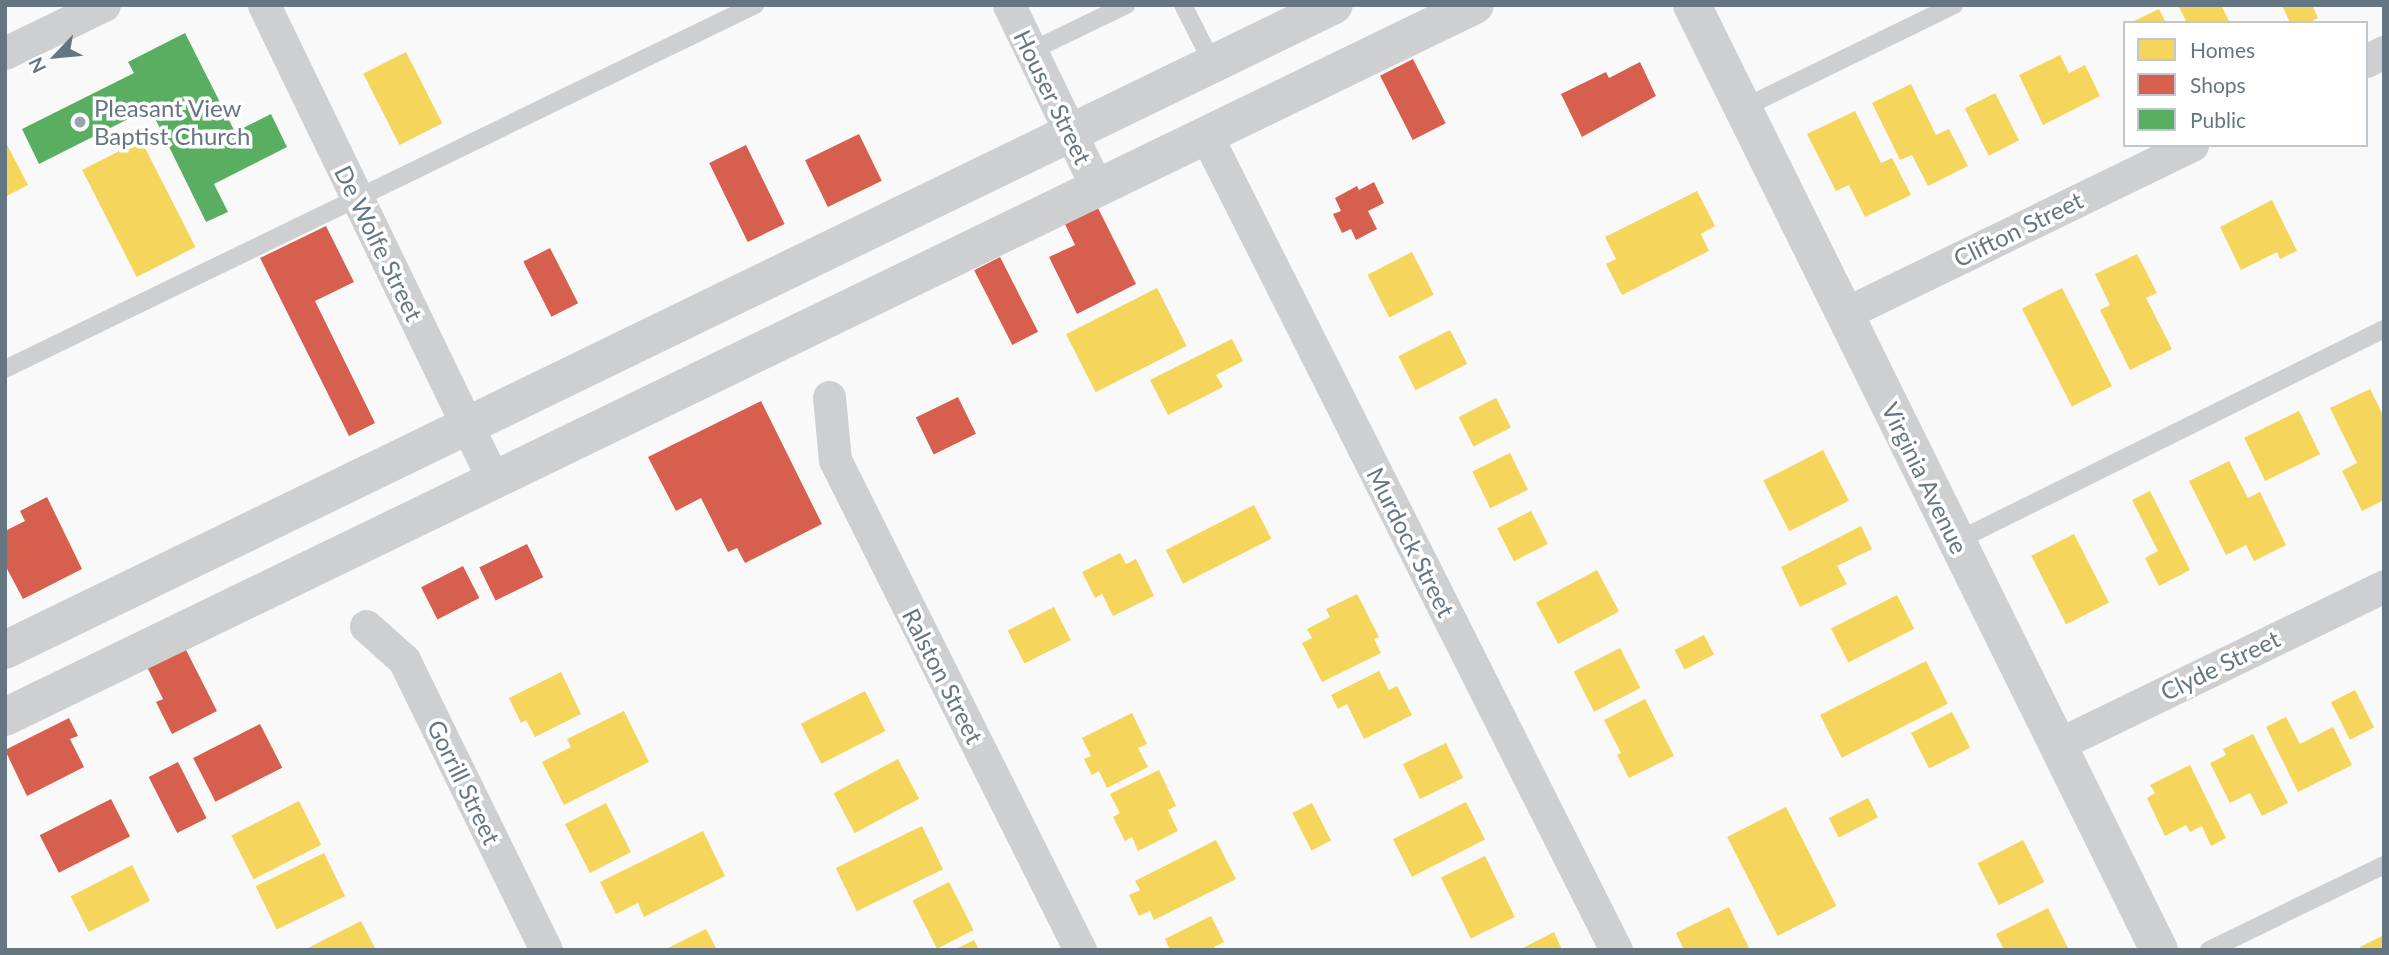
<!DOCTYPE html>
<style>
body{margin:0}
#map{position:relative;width:2389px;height:955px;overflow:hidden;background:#f9f9f9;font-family:Lato,sans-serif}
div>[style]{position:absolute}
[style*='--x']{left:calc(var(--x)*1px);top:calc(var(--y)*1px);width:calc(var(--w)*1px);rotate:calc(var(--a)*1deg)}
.homes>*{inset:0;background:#f6d55c;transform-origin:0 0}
.shops>*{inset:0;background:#d6604d;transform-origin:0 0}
.public>*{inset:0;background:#5aae61}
.service>*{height:18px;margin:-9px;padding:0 9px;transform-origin:9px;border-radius:9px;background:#cecfd0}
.minor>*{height:33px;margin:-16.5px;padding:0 16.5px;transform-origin:16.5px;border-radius:16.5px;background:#cecfd0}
.tertiary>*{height:38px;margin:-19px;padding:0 19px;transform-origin:19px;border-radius:19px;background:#cecfd0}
.dots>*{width:19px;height:19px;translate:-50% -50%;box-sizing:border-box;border:4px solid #fff;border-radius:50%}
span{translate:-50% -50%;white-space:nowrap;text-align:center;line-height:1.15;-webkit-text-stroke:7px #fff;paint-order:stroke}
.street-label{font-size:24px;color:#657683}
.poi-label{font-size:24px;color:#657683}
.left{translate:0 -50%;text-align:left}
.frame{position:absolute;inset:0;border:7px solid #657683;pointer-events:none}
.legend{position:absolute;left:2123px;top:21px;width:245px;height:126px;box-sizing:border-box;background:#fff;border:2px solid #c1c8cd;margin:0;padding:9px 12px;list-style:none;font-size:21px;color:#657683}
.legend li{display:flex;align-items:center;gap:14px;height:35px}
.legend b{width:35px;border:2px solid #c1c8cd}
.north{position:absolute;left:21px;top:21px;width:70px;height:70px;-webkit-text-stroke:5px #fff;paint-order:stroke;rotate:244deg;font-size:19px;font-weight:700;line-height:28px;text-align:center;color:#657683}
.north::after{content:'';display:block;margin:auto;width:24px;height:32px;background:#657683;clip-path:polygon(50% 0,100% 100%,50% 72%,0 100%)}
</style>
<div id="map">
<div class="homes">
<div style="clip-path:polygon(2178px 5px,2221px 5px,2230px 23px,2187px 23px)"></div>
<div style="clip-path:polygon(2282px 5px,2312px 5px,2318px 18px,2308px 23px,2290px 23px)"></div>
<div style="clip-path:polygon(2159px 9px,2166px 23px,2130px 23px)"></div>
<div style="left:406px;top:52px;width:80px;height:48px;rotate:63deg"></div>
<div style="clip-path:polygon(2060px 55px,2069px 73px,2085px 65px,2100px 96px,2043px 125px,2019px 75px)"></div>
<div style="clip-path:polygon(1911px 84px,1936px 135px,1949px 129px,1968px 166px,1928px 186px,1912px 155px,1900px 160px,1872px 103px)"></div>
<div style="left:1995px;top:93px;width:53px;height:34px;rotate:63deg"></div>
<div style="clip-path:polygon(1855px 111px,1881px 163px,1892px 158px,1911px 195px,1865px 217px,1849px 185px,1836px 191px,1807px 134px)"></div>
<div style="left:141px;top:140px;width:120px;height:66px;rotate:63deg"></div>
<div style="clip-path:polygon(5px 141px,28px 185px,5px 197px)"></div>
<div style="clip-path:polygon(1697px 191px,1715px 226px,1701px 234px,1709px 251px,1622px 295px,1606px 264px,1616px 259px,1605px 237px)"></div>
<div style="clip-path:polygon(2272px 200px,2297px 251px,2280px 259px,2277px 252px,2241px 270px,2220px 227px)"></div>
<div style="left:1412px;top:252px;width:48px;height:50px;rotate:63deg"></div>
<div style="clip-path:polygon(2137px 254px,2157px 293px,2146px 298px,2172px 349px,2130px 370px,2100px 310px,2110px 305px,2095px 274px)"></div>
<div style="left:1157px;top:288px;width:65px;height:102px;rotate:63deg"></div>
<div style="left:2062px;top:288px;width:110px;height:45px;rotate:63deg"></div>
<div style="left:1450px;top:330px;width:38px;height:58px;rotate:63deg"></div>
<div style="clip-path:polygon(1232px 339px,1243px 361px,1216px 375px,1223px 387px,1168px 415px,1150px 380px)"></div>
<div style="clip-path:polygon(2370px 389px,2384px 417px,2384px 500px,2362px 511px,2342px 471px,2357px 463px,2330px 408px)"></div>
<div style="left:1496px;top:398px;width:33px;height:42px;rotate:63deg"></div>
<div style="left:2299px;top:411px;width:48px;height:61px;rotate:64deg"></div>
<div style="left:1823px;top:450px;width:57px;height:67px;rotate:63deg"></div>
<div style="left:1510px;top:453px;width:41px;height:42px;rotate:64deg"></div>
<div style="clip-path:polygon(2229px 461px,2248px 498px,2260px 492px,2286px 545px,2254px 561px,2246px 545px,2226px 555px,2189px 481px)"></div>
<div style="clip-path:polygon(2150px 491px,2190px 570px,2159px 586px,2145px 558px,2158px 551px,2132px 500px)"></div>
<div style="left:1254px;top:505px;width:38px;height:99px;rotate:63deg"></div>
<div style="left:1531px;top:511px;width:37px;height:38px;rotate:63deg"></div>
<div style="clip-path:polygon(1861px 526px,1872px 549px,1837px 566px,1847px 584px,1800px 607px,1781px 567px)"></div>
<div style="left:2074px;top:534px;width:77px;height:48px;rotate:63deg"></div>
<div style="clip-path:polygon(1120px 553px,1126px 564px,1136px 559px,1154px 596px,1113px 616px,1102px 594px,1095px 598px,1082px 572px)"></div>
<div style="left:1597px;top:570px;width:47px;height:69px;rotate:62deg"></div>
<div style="clip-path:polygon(1357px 594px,1379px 637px,1374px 639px,1381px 653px,1322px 682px,1302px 643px,1312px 638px,1307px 629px,1330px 617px,1326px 609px)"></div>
<div style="left:1897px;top:595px;width:38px;height:74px;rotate:63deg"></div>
<div style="left:1054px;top:607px;width:37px;height:52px;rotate:63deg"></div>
<div style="left:1704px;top:635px;width:22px;height:33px;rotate:63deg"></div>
<div style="left:1620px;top:648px;width:45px;height:52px;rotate:63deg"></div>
<div style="left:1926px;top:661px;width:48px;height:119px;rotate:63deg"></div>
<div style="clip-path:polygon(1379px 671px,1389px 690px,1397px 686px,1412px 715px,1364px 739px,1347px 704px,1338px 709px,1331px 695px)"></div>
<div style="clip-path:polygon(561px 672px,581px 714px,535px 737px,526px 720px,521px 723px,509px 698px)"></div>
<div style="left:2355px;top:690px;width:42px;height:27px;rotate:63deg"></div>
<div style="left:865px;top:691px;width:45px;height:72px;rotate:63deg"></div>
<div style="clip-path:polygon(1645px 699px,1674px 756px,1629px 778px,1617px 755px,1621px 753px,1604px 720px)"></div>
<div style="clip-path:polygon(624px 711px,649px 762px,564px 805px,542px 762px,571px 747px,567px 739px)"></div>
<div style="left:1952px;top:712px;width:40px;height:46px;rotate:63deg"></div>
<div style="clip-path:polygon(1132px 713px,1147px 744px,1138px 748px,1148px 767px,1107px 788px,1099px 771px,1092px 775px,1084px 759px,1091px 756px,1082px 738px)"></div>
<div style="clip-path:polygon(2286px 717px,2300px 744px,2333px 727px,2352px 765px,2298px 792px,2266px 727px)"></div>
<div style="clip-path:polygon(2253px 734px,2288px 803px,2262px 816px,2250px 793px,2230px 803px,2210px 763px,2226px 755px,2223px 749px)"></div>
<div style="left:1446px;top:743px;width:39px;height:48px;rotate:64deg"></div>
<div style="left:898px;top:759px;width:45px;height:73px;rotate:62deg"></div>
<div style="clip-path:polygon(2190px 765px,2226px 838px,2211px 846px,2202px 826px,2190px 832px,2186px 825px,2165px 836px,2147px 798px,2155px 793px,2150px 785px)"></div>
<div style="clip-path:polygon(1159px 770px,1176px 806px,1168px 810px,1178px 831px,1138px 851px,1132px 837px,1125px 841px,1113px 817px,1120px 813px,1110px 794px)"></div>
<div style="left:1868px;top:798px;width:22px;height:44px;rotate:63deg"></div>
<div style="left:299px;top:801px;width:49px;height:76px;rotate:63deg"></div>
<div style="left:1466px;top:802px;width:42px;height:82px;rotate:63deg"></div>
<div style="left:606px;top:803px;width:55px;height:46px;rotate:63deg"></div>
<div style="left:1312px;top:803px;width:42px;height:22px;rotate:63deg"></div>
<div style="left:1786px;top:807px;width:111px;height:66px;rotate:63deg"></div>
<div style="left:922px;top:826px;width:48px;height:96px;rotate:64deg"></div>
<div style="clip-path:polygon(703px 831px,725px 876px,644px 917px,638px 903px,616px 914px,600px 882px)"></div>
<div style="clip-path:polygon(1216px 840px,1236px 879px,1154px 920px,1150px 911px,1139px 916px,1129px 895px,1140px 890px,1135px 881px)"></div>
<div style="left:2023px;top:840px;width:47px;height:51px;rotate:63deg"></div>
<div style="left:324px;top:853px;width:48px;height:76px;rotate:64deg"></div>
<div style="left:1485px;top:856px;width:68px;height:49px;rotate:64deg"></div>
<div style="left:132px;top:865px;width:40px;height:69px;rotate:63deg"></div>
<div style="left:949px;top:882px;width:54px;height:41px;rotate:63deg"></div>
<div style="clip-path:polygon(1729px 907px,1750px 950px,1684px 950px,1676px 933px)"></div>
<div style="clip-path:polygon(2048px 908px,2069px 950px,2004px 950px,1996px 934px)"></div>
<div style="clip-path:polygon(1211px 916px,1224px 942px,1214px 947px,1216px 950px,1170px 950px,1165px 939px)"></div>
<div style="clip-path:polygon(361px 921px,376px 950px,304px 950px)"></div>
<div style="clip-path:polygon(706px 929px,717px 950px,664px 950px)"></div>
<div style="clip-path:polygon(1554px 932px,1562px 950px,1519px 950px)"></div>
<div style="clip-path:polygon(2384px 935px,2384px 950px,2361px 950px,2360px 947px)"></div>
<div style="clip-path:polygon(974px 940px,979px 950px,954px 950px)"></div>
</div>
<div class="shops">
<div style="left:1413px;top:59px;width:72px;height:37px;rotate:63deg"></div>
<div style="clip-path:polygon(1640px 62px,1656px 96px,1582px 137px,1561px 94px,1606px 72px,1609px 78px)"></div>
<div style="left:859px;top:134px;width:52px;height:60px;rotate:64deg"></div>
<div style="left:746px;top:145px;width:88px;height:41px;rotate:64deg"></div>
<div style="clip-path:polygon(1374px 182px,1384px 203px,1368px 211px,1377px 229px,1356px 240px,1351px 229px,1342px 233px,1333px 214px,1341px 211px,1335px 198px,1357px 186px,1359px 190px)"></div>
<div style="clip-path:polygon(1096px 204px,1136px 284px,1077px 314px,1049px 257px,1075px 245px,1063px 220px)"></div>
<div style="clip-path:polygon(326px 226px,354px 282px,315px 301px,375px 423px,349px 436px,260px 258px)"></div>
<div style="left:550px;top:248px;width:62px;height:30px;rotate:63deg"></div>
<div style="left:1000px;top:257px;width:84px;height:29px;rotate:63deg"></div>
<div style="left:958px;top:397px;width:41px;height:47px;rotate:64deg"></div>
<div style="clip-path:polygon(761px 401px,822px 524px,745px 563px,737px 548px,728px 552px,701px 498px,676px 511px,648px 457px)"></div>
<div style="clip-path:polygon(47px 497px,82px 569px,23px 599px,5px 565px,5px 531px,25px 521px,20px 511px)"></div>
<div style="left:527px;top:544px;width:37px;height:53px;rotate:64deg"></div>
<div style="left:463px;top:566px;width:36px;height:47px;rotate:63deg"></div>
<div style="clip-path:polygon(182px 642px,217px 711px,172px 734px,156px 702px,163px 699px,144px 661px)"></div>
<div style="clip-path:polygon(69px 718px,78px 736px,70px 739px,84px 767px,27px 796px,5px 750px)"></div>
<div style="left:260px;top:724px;width:49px;height:75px;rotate:63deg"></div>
<div style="left:178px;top:762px;width:63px;height:33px;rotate:63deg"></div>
<div style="left:111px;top:799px;width:42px;height:80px;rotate:63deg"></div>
</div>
<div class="public">
<div style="clip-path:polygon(185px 33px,235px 132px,271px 114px,287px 147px,214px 184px,228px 212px,206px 222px,150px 108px,39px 164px,22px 129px,134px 73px,128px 62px)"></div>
</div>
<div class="service">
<div style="--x:1183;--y:5;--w:66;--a:63"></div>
<div style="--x:1031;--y:51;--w:106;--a:-25.8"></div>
<div style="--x:1743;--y:108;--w:235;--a:-26"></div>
<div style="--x:5;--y:369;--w:834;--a:-25.89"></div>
<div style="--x:1957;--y:541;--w:477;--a:-26.4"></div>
<div style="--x:2209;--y:950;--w:195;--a:-25.9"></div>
</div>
<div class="minor">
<div style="--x:264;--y:5;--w:529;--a:64.21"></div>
<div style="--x:1009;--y:5;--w:203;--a:64.3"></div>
<div style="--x:5;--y:53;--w:110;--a:-25.9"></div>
<div style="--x:2366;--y:61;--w:20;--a:-27"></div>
<div style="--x:1206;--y:135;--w:912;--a:63.29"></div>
<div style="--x:1844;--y:314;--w:387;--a:-25.9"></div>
<div style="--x:829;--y:397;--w:63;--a:84.6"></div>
<div style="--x:835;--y:460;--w:548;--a:63.43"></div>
<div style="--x:366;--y:626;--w:51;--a:41.8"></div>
<div style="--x:404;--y:660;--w:323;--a:63.9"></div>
<div style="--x:2057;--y:745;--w:364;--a:-25.9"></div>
</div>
<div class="tertiary">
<div style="--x:1692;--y:5;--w:1054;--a:63.7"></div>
<div style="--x:5;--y:650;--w:1477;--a:-25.89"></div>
<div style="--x:5;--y:717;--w:1633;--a:-25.84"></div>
</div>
<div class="dots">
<div style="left:80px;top:122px;background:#99a4ac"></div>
</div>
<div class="street-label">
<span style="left:1053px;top:97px;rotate:64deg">Houser Street</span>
<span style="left:2018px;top:229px;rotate:-26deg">Clifton Street</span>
<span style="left:379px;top:243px;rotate:64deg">De Wolfe Street</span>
<span style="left:1925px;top:478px;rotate:64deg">Virginia Avenue</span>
<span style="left:1411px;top:542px;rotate:63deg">Murdock Street</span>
<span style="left:2220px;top:665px;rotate:-26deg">Clyde Street</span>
<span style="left:943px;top:676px;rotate:63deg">Ralston Street</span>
<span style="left:464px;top:782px;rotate:64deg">Gorrill Street</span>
</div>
<div class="poi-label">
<span class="left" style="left:94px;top:122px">Pleasant View<br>Baptist Church</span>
</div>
<div class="frame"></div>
<ul class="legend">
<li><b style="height:19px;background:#f6d55c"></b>Homes</li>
<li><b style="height:19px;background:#d6604d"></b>Shops</li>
<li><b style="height:19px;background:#5aae61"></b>Public</li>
</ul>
<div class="north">N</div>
</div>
